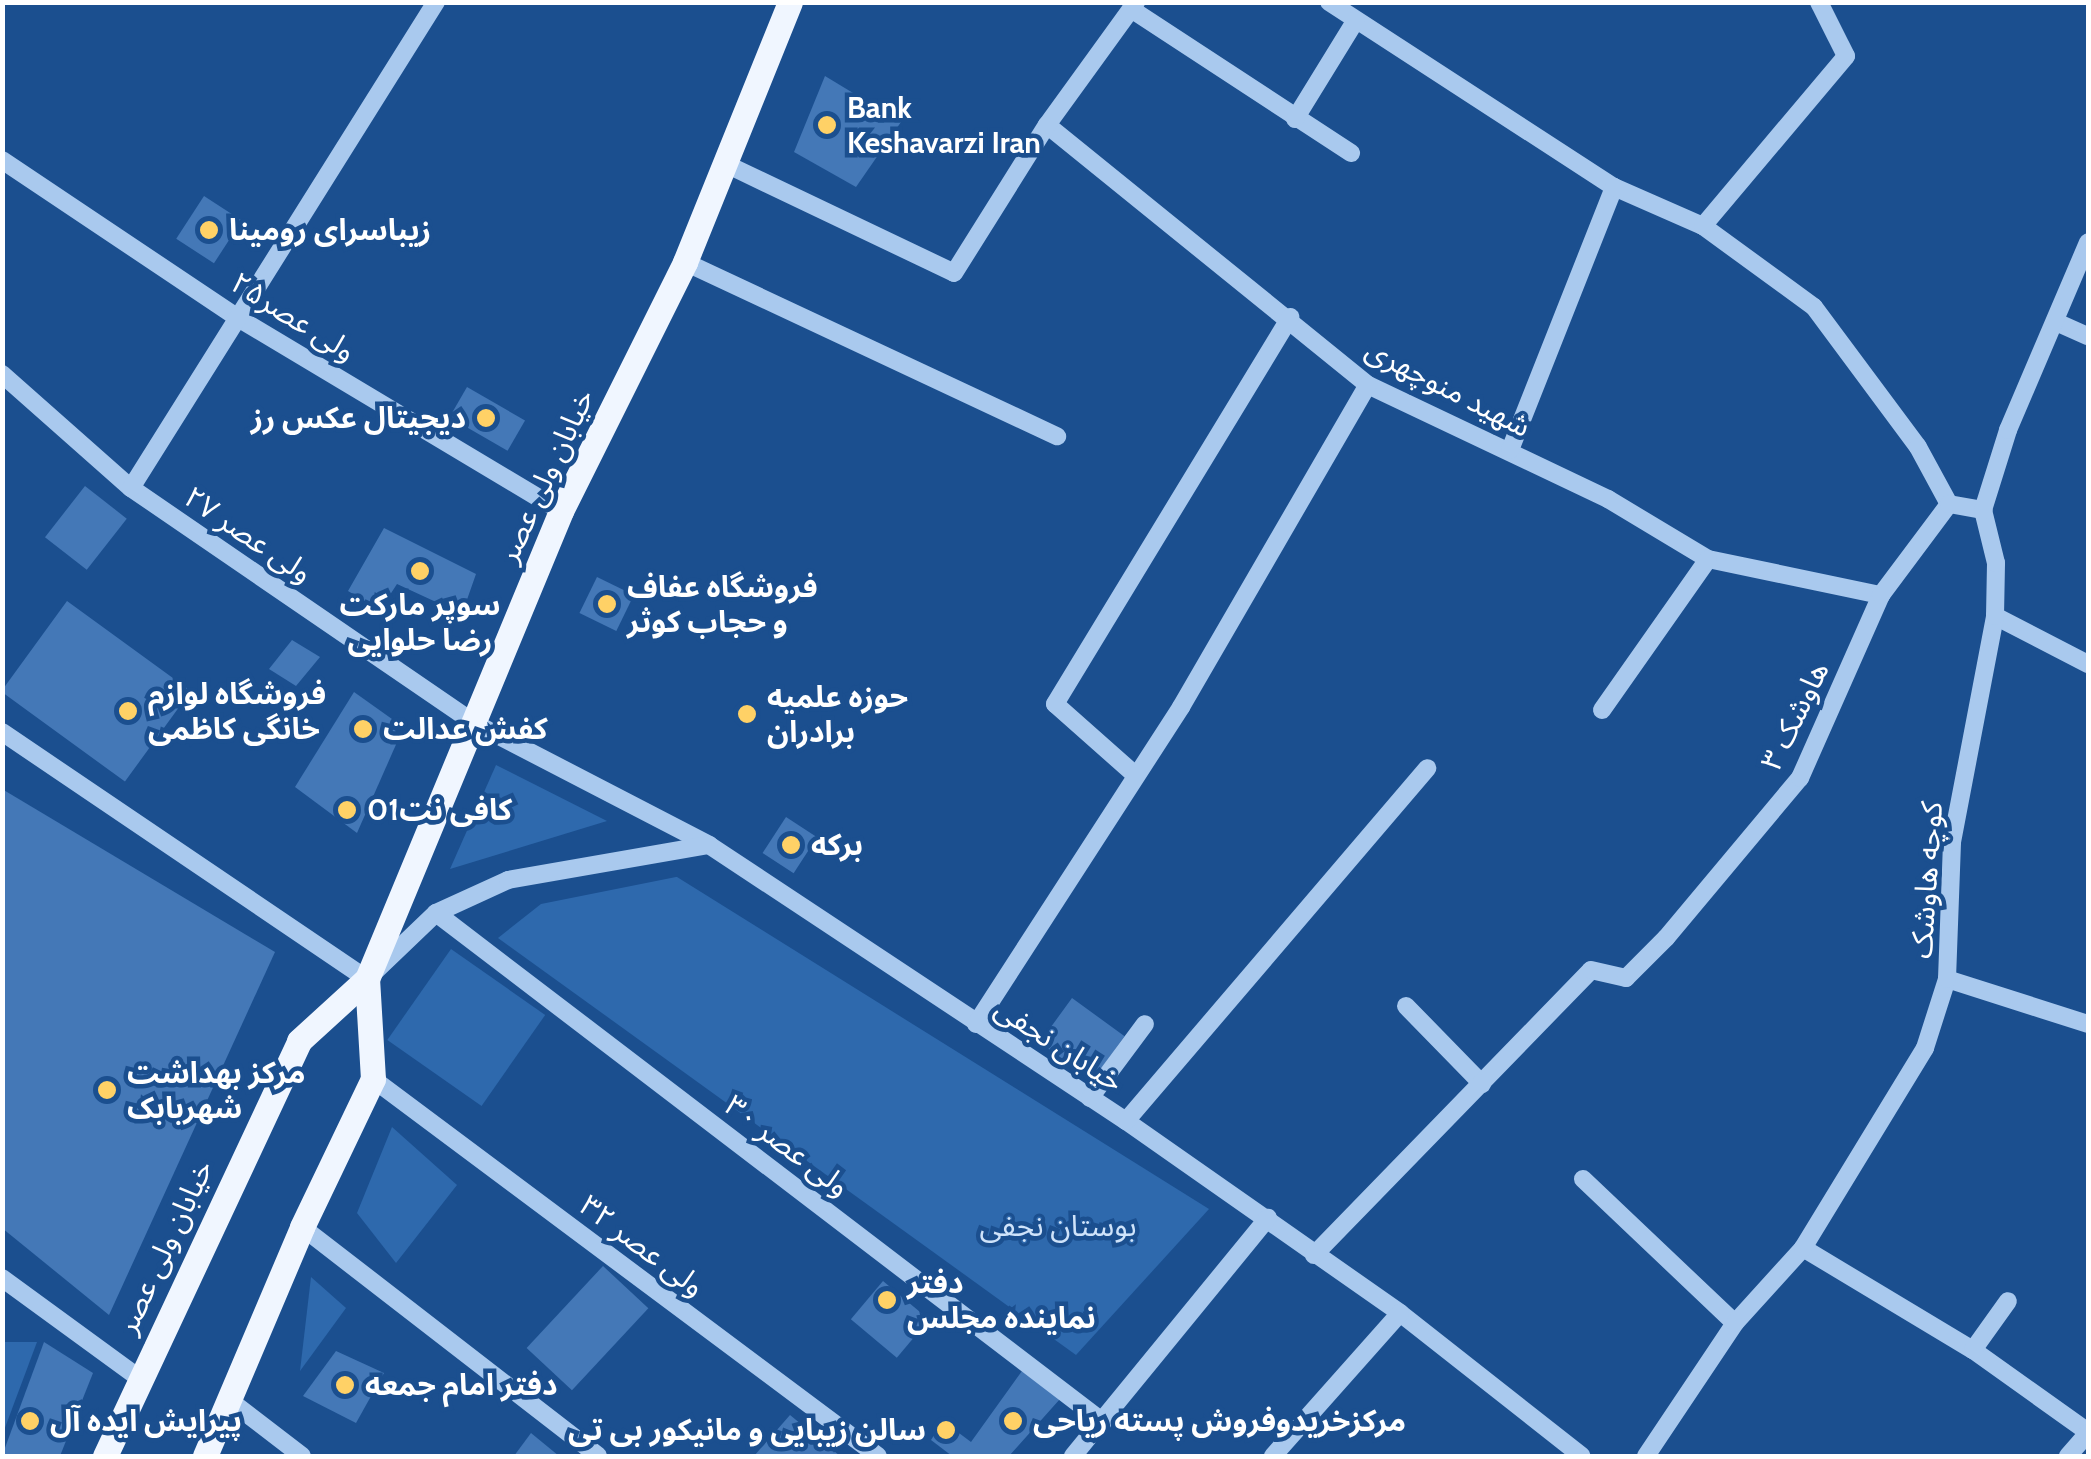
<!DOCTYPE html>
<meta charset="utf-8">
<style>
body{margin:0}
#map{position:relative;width:2091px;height:1459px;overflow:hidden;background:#1b4f8f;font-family:Cabin,"Noto Sans Arabic",sans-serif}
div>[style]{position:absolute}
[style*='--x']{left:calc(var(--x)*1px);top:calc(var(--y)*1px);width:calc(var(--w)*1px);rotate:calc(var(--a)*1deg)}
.green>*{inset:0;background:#2e69ad;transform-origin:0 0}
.building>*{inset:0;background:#4478b7;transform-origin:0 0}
.minor>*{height:18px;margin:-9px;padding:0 9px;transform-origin:9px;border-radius:9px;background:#a9c9ee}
.major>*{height:25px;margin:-12.5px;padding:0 12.5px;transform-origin:12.5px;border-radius:12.5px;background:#f0f6ff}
.dots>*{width:28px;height:28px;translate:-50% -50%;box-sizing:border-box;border:5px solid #1b4f8f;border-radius:50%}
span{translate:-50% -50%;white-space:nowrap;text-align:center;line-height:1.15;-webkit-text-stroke:9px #1b4f8f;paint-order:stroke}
.poi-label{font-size:30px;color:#fff;font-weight:700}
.left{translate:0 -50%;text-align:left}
.right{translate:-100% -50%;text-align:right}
.street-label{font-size:30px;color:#fff}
.park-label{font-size:30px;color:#cfe3fa}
.frame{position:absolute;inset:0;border:5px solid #fff;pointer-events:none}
</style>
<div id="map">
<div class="green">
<div style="clip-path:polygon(496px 765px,607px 821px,450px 869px)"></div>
<div style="clip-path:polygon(676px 877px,677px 877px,1209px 1209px,1076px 1355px,498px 938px,541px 904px)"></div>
<div style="left:451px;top:949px;width:115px;height:111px;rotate:35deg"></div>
<div style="clip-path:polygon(392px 1127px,457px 1185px,396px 1263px,357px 1213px)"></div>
<div style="clip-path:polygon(311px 1277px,346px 1308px,300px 1371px)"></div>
<div style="clip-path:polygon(3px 1342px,37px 1342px,3px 1433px,2px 1342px)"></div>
</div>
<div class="building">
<div style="clip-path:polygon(825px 76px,901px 122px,856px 187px,794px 152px)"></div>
<div style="left:204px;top:196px;width:45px;height:51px;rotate:33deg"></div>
<div style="left:467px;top:387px;width:67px;height:35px;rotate:30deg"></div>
<div style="left:85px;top:486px;width:53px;height:65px;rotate:38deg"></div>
<div style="clip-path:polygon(384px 528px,476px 574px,462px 614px,397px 584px,380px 610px,348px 591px)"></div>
<div style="left:597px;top:577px;width:41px;height:40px;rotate:26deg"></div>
<div style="left:67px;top:601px;width:153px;height:112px;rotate:36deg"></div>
<div style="clip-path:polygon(292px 640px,320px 657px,296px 686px,269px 669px)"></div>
<div style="clip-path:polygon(354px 692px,392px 719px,398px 740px,357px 833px,295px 787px)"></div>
<div style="clip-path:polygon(2px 789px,275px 952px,109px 1315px,2px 1228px)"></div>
<div style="left:786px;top:817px;width:37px;height:43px;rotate:33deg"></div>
<div style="left:1072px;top:998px;width:65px;height:55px;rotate:36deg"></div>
<div style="left:603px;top:1266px;width:62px;height:112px;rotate:43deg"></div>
<div style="left:883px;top:1281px;width:60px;height:50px;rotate:40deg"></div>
<div style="clip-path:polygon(44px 1342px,93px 1373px,60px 1456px,2px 1456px)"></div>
<div style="clip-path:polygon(336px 1351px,384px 1373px,356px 1423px,303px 1396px)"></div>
<div style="clip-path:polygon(1022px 1371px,1060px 1399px,1009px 1456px,952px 1456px,931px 1440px,943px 1421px,971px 1442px)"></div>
<div style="clip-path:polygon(790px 1415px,840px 1456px,754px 1456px)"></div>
<div style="clip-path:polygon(531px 1433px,559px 1456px,514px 1456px)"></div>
</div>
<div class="minor">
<div style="--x:1329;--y:2;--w:340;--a:33"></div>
<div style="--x:1131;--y:9;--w:263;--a:33.2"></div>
<div style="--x:1295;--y:119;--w:116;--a:-58.4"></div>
<div style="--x:1047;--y:125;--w:413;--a:39"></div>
<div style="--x:1368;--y:385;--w:266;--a:25.4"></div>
<div style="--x:1608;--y:499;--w:117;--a:31"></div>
<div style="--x:1708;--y:559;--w:177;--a:11.8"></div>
<div style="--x:2;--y:160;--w:284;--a:33.8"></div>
<div style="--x:238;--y:318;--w:376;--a:30.9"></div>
<div style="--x:728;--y:165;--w:250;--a:25.5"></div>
<div style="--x:954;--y:273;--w:175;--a:-57.9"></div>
<div style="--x:1047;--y:125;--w:152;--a:-54.1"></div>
<div style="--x:1703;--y:226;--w:222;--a:-49.9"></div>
<div style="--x:1846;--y:56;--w:60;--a:-116.6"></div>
<div style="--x:685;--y:262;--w:411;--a:25.1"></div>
<div style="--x:2056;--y:322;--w:35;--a:24"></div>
<div style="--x:2;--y:374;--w:172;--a:41.5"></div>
<div style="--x:131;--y:488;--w:418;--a:34.4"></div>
<div style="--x:476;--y:724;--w:263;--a:27.4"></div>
<div style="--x:709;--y:845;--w:500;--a:33.5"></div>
<div style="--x:1126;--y:1121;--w:335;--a:35"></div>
<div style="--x:1400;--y:1313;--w:231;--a:38.2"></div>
<div style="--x:1510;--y:450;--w:283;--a:-68.4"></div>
<div style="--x:1614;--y:187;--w:97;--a:23.7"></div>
<div style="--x:1703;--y:226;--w:137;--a:36.1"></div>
<div style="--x:1814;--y:307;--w:174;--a:53.4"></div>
<div style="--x:1918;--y:447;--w:65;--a:61.5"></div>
<div style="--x:131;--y:488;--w:574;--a:-57.89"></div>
<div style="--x:1995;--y:616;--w:105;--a:27.3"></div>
<div style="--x:1602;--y:710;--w:184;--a:-54.9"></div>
<div style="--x:2;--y:732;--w:441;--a:34.1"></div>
<div style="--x:367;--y:979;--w:95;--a:-43.7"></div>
<div style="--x:436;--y:913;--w:79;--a:-24.6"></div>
<div style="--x:508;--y:880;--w:204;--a:-9.9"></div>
<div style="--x:1133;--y:773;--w:104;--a:-138.5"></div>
<div style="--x:1055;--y:704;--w:453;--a:-58.7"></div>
<div style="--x:436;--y:913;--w:839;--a:37.35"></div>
<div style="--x:1947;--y:979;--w:148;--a:17.7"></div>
<div style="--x:1406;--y:1006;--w:109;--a:45.7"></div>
<div style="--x:976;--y:1024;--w:378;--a:-57.1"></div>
<div style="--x:1181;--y:707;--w:372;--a:-59.9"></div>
<div style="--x:373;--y:1079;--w:630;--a:36.74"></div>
<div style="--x:1090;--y:1098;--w:92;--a:-53.4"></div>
<div style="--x:1126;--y:1121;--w:464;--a:-49.5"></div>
<div style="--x:1583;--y:1179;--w:209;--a:43.5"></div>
<div style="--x:302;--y:1227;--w:374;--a:37.7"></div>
<div style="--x:1803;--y:1248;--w:198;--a:31"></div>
<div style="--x:1973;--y:1350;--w:141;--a:35.5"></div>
<div style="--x:1314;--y:1255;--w:397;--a:-45.8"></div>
<div style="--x:1591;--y:970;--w:36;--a:13"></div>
<div style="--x:1626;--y:978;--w:57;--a:-45"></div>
<div style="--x:1666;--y:938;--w:209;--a:-50.1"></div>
<div style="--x:1800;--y:778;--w:200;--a:-66.1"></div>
<div style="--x:1881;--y:595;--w:114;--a:-53.2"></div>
<div style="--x:1949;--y:504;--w:35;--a:10"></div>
<div style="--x:2;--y:1278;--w:170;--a:36.1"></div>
<div style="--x:1973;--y:1350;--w:60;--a:-54.5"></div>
<div style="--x:229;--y:1400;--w:92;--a:37.5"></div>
<div style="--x:1073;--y:1456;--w:308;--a:-50.7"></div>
<div style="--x:1273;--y:1456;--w:191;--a:-48.4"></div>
<div style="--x:1646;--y:1456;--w:160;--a:-56.2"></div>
<div style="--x:1735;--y:1323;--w:101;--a:-47.8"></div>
<div style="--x:1803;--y:1248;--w:234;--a:-58.6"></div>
<div style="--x:1925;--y:1048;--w:72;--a:-72.3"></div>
<div style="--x:1947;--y:979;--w:137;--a:-87.9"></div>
<div style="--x:1952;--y:842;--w:230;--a:-79.2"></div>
<div style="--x:1995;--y:616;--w:53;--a:-88.9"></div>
<div style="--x:1996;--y:563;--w:55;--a:-103.8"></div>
<div style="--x:1983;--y:510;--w:84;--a:-72.6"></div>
<div style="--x:2008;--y:430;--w:204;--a:-66.9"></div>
<div style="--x:2068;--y:1456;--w:30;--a:-49"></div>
</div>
<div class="major">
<div style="--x:105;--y:1456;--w:458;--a:-64.9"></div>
<div style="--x:299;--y:1041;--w:92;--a:-42.4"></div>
<div style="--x:367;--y:979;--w:507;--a:-67.48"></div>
<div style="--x:561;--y:511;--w:278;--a:-63.5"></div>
<div style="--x:685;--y:262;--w:280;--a:-68"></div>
<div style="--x:205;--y:1456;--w:249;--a:-67"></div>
<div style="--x:302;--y:1227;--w:164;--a:-64.4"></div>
<div style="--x:373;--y:1079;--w:100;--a:-93.4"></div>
</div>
<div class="dots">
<div style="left:827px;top:125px;background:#ffd166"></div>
<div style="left:209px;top:230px;background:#ffd166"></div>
<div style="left:486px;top:418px;background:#ffd166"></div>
<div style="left:420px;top:571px;background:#ffd166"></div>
<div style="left:607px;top:604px;background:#ffd166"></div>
<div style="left:128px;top:711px;background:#ffd166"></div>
<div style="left:747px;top:714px;background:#ffd166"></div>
<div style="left:363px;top:729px;background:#ffd166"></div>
<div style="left:347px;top:810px;background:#ffd166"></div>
<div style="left:791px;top:845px;background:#ffd166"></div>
<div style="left:107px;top:1090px;background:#ffd166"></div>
<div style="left:887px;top:1300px;background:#ffd166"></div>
<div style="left:345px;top:1385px;background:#ffd166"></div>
<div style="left:30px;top:1421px;background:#ffd166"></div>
<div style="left:1013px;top:1421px;background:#ffd166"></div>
<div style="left:946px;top:1430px;background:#ffd166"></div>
</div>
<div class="poi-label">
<span class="left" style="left:847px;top:125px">Bank<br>Keshavarzi Iran</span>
<span class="left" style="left:229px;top:230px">زیباسرای رومینا</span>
<span class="right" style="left:466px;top:418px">دیجیتال عکس رز</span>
<span class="left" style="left:627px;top:604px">فروشگاه عفاف<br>و حجاب کوثر</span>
<span style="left:420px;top:622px">سوپر مارکت<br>رضا حلوایی</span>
<span class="left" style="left:148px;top:711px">فروشگاه لوازم<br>خانگی کاظمی</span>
<span class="left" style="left:767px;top:714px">حوزه علمیه<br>برادران</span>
<span class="left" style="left:383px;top:729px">کفش عدالت</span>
<span class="left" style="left:367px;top:810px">کافی نت01</span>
<span class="left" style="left:811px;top:845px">برکه</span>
<span class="left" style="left:127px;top:1090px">مرکز بهداشت<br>شهربابک</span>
<span class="left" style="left:907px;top:1300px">دفتر<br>نماینده مجلس</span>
<span class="left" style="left:365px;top:1385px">دفتر امام جمعه</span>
<span class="left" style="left:50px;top:1421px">پیرایش ایده آل</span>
<span class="left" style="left:1033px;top:1421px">مرکزخریدوفروش پسته ریاحی</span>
<span class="right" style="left:926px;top:1430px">سالن زیبایی و مانیکور بی تی</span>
</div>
<div class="street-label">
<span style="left:293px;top:317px;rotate:32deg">ولی عصر۲۵</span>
<span style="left:1448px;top:388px;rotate:27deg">شهید منوچهری</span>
<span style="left:546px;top:476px;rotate:-65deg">خیابان ولی عصر</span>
<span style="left:248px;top:535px;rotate:34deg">ولی عصر ۲۷</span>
<span style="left:1795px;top:716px;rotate:-64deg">هاوشک ۳</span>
<span style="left:1927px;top:880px;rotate:-86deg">کوچه هاوشک</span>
<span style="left:1059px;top:1045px;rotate:33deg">خیابان نجفی</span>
<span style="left:787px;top:1146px;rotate:37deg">ولی عصر ۳۰</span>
<span style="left:642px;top:1246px;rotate:37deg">ولی عصر ۳۲</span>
<span style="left:165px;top:1247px;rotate:-65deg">خیابان ولی عصر</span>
</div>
<div class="park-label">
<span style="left:1058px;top:1226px">بوستان نجفی</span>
</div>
<div class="frame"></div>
</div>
